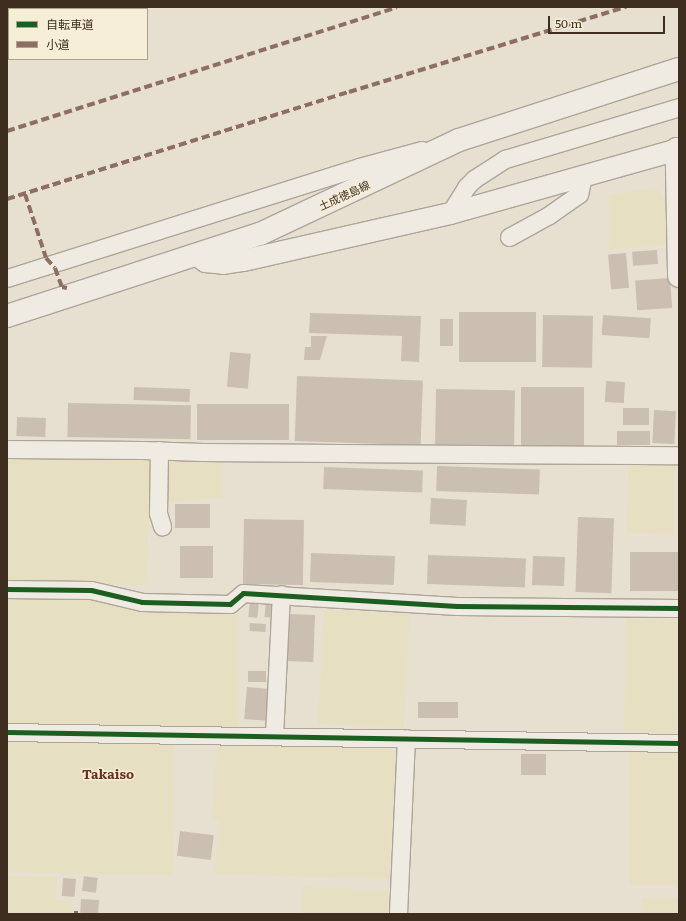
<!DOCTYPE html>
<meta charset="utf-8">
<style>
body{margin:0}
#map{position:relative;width:686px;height:921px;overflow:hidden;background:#e7e0d1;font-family:Literata,"Noto Sans JP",serif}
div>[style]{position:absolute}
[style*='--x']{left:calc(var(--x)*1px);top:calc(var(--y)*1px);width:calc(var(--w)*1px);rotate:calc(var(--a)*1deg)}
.farmland>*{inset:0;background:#e6dfc2;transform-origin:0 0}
.building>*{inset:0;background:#cbbfb2;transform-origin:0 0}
.roads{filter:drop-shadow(1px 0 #ada599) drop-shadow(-1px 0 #ada599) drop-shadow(0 1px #ada599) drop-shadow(0 -1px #ada599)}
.minor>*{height:17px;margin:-8.5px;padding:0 8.5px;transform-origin:8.5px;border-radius:8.5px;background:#efebe3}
.tertiary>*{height:21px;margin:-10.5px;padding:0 10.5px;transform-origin:10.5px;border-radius:10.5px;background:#efebe3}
.secondary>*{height:22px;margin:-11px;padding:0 11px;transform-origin:11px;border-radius:11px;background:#efebe3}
.quiet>*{height:4px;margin-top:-2px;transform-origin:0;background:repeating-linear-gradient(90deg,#8d6e63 0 8px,transparent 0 12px)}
.cycleway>*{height:5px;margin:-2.5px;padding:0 2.5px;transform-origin:2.5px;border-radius:2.5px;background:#1b5e20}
span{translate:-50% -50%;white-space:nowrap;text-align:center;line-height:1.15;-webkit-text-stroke:3px #f7eed8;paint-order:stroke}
.street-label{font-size:11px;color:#3d2e20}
.quarter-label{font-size:13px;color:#6b2e1e;font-weight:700}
.frame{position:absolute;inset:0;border:8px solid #3d2e20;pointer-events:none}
.legend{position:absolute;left:8px;top:8px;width:140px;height:52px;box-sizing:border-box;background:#f7eed8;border:1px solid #ada18e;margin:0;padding:5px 7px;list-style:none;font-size:12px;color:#3d2e20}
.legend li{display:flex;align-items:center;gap:8px;height:20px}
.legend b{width:20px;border:1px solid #ada18e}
.scale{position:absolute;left:548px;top:16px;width:117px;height:18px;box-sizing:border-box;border:2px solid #3d2e20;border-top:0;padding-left:5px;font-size:12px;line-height:14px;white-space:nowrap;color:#3d2e20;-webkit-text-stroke:3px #f7eed8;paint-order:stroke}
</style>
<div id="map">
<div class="farmland">
<div style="clip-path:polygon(656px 188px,670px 206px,670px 244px,609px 250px,609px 195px)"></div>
<div style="left:7px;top:454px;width:144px;height:126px;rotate:2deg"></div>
<div style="clip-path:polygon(165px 457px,222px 458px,223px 497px,164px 503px)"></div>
<div style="left:628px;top:461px;width:47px;height:72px;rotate:1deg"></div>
<div style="clip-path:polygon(7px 593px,90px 594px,238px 608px,239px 729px,7px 727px)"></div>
<div style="left:324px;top:609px;width:86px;height:115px;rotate:3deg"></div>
<div style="left:626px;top:619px;width:53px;height:113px;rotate:1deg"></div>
<div style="left:7px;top:736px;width:168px;height:136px;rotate:1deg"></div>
<div style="clip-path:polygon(218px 738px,396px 750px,389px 879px,214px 874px,219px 823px,212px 817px)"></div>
<div style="left:679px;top:752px;width:133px;height:50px;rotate:90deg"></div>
<div style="clip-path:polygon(7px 876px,57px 877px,56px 899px,72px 902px,72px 914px,7px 914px)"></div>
<div style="left:303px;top:887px;width:86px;height:27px;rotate:2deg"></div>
<div style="left:642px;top:898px;width:37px;height:16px"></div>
</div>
<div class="building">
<div style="left:657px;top:250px;width:14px;height:25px;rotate:86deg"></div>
<div style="left:626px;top:253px;width:35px;height:18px;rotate:85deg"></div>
<div style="left:670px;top:278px;width:30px;height:35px;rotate:86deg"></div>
<div style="left:459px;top:312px;width:77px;height:50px"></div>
<div style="clip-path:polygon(310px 313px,421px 316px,419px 362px,401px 361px,402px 336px,309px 333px)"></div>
<div style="left:543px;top:315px;width:50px;height:52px;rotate:1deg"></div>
<div style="left:603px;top:315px;width:48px;height:20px;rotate:4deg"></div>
<div style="left:440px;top:319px;width:13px;height:27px"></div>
<div style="clip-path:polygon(311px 336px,327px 336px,320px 360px,304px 360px,305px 347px,311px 347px)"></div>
<div style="left:230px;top:352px;width:21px;height:35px;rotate:5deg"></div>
<div style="left:297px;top:376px;width:126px;height:65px;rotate:2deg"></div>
<div style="left:606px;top:381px;width:19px;height:21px;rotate:3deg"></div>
<div style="left:134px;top:387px;width:56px;height:13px;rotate:2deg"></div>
<div style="left:521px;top:387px;width:63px;height:60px"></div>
<div style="left:436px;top:389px;width:79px;height:56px;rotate:1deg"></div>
<div style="left:68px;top:403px;width:123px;height:34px;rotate:1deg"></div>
<div style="left:289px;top:404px;width:36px;height:92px;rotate:90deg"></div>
<div style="left:623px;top:408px;width:26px;height:17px"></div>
<div style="left:654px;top:410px;width:22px;height:33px;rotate:3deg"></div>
<div style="left:17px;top:417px;width:29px;height:19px;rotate:2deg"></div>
<div style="left:617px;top:431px;width:33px;height:14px"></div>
<div style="left:437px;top:466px;width:103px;height:25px;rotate:2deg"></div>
<div style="left:324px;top:467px;width:99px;height:22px;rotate:2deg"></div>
<div style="left:431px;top:498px;width:36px;height:26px;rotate:3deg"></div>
<div style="left:210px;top:504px;width:24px;height:35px;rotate:90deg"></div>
<div style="left:578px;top:517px;width:36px;height:75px;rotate:2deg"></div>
<div style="left:244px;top:519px;width:60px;height:65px;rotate:1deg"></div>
<div style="left:180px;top:546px;width:33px;height:32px"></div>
<div style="left:679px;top:552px;width:39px;height:49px;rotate:90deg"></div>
<div style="left:311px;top:553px;width:84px;height:29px;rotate:2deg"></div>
<div style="left:428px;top:555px;width:98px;height:29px;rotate:2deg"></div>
<div style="left:533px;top:556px;width:32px;height:29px;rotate:2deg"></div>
<div style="left:250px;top:601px;width:9px;height:16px;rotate:6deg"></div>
<div style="left:266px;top:602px;width:9px;height:15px;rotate:6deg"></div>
<div style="left:287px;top:614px;width:28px;height:47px;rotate:2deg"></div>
<div style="left:250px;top:623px;width:16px;height:8px;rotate:4deg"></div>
<div style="left:248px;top:671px;width:18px;height:11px"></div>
<div style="left:247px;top:687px;width:25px;height:32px;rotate:5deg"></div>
<div style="left:418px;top:702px;width:40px;height:16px"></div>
<div style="left:521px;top:754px;width:25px;height:21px"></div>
<div style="left:180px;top:831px;width:34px;height:25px;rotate:7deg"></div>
<div style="left:84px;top:876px;width:14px;height:15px;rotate:8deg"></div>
<div style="left:63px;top:878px;width:13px;height:18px;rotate:4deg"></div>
<div style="left:81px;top:899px;width:18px;height:15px;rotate:3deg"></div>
</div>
<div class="roads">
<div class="minor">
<div style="--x:450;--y:213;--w:31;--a:-58"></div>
<div style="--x:466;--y:187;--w:11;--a:-45"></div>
<div style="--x:474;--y:179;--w:37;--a:-33"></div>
<div style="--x:505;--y:159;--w:182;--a:-16.6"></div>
<div style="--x:509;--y:237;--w:46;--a:-28.8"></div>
<div style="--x:549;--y:215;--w:37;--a:-35"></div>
<div style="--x:579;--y:194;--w:17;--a:-77"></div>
<div style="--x:7;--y:278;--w:369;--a:-17.5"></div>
<div style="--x:359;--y:167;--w:65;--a:-15.1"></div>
<div style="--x:7;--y:449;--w:135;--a:0.4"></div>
<div style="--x:142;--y:450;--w:61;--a:1.9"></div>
<div style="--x:203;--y:452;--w:476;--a:0.4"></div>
<div style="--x:159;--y:450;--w:63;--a:90.9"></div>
<div style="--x:158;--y:513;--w:14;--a:73"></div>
<div style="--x:7;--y:589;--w:84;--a:0.7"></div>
<div style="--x:91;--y:590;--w:52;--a:13.2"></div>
<div style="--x:142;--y:602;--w:88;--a:1.3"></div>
<div style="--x:230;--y:604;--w:17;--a:-40"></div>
<div style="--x:243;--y:593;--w:214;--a:3.5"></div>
<div style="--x:457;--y:606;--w:222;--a:0.5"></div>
<div style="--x:7;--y:732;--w:672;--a:0.94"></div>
<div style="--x:274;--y:736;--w:142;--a:-87.2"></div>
<div style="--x:398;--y:914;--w:176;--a:-87.4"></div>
</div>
<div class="tertiary">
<div style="--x:196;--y:254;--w:11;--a:38"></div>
<div style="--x:205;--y:261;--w:18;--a:6"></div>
<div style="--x:223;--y:263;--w:20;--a:-9"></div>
<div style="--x:243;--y:260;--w:212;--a:-12.8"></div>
<div style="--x:450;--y:213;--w:236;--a:-15.7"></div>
</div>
<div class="secondary">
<div style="--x:679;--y:149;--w:2;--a:180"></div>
<div style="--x:677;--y:149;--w:19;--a:90"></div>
<div style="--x:677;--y:168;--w:108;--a:88.9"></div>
<div style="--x:7;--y:316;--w:266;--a:-18"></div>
<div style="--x:260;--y:234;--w:220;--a:-25.3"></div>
<div style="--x:459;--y:140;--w:231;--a:-17.9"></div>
</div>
</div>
<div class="quiet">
<div style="--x:7;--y:131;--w:409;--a:-17.6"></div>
<div style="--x:25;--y:194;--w:67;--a:71.8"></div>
<div style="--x:46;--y:258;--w:13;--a:48"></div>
<div style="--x:55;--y:268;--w:20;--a:70"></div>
<div style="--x:62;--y:287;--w:5;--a:11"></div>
<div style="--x:7;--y:199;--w:358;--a:-17.4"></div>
<div style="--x:349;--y:92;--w:290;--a:-17.1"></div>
<div style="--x:76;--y:914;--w:3;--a:-90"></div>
</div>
<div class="cycleway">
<div style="--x:7;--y:589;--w:84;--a:0.7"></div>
<div style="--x:91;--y:590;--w:52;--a:13.2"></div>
<div style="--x:142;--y:602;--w:88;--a:1.3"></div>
<div style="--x:230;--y:604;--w:17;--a:-40"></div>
<div style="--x:243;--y:593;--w:214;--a:3.5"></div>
<div style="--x:457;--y:606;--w:222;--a:0.5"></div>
<div style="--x:7;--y:732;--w:672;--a:0.94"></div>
</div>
<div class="street-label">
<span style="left:344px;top:195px;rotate:-25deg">土成徳島線</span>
</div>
<div class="quarter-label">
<span style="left:108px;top:774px">Takaiso</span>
</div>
<div class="frame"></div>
<ul class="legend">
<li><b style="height:5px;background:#1b5e20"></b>自転車道</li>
<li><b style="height:5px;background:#8d6e63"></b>小道</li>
</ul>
<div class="scale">50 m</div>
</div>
